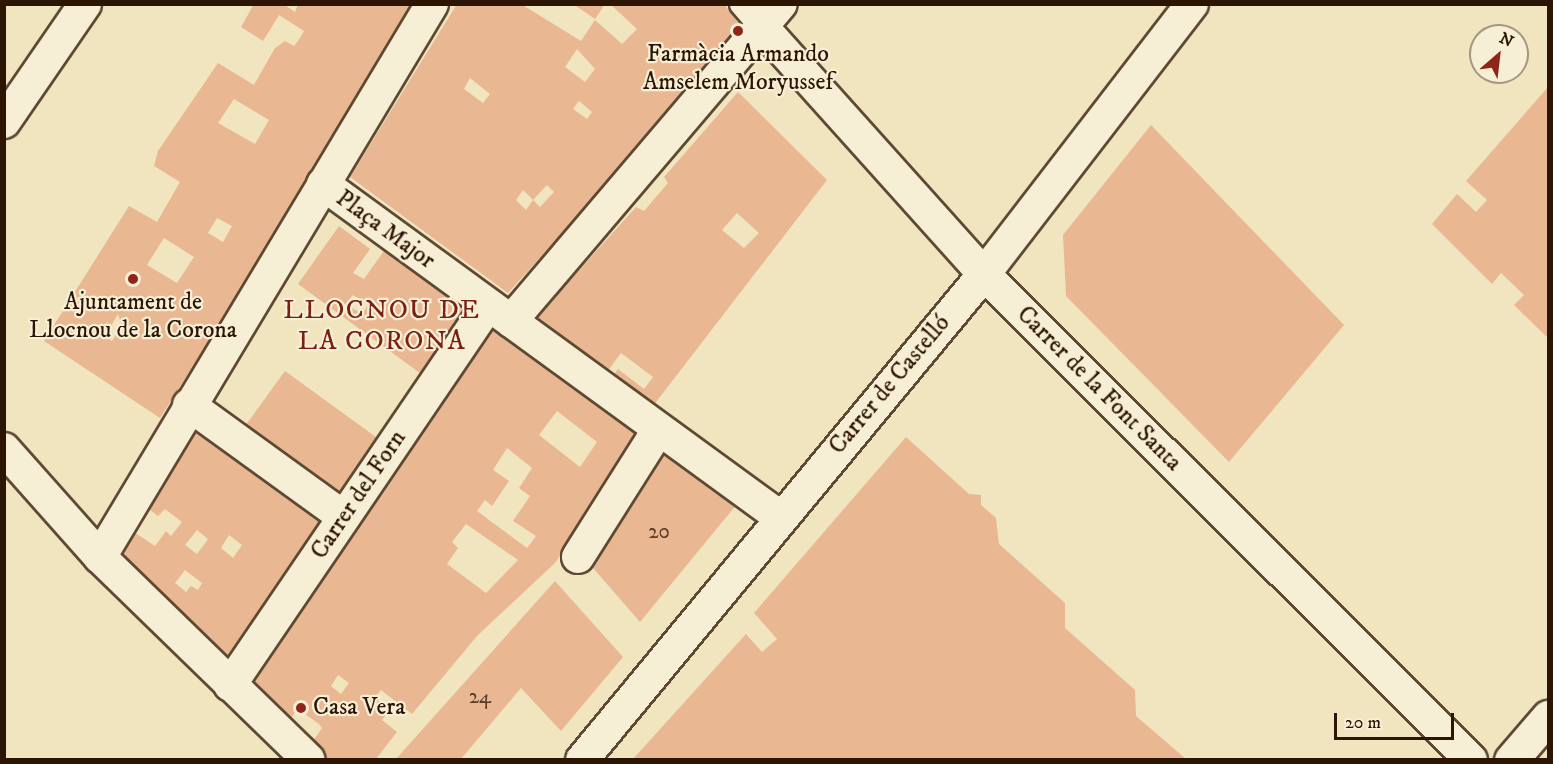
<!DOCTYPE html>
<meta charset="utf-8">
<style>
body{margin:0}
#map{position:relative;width:1553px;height:764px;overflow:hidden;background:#f1e5bf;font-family:"IM FELL DW Pica",serif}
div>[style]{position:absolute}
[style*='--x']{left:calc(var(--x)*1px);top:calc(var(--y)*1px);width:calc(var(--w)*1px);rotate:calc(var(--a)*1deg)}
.building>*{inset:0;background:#e9b792;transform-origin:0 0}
.roads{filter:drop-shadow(2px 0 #5e4933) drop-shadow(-2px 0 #5e4933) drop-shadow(0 2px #5e4933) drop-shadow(0 -2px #5e4933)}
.pedestrian>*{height:24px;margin:-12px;padding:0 12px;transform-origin:12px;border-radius:12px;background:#f6eed5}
.minor>*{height:32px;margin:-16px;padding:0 16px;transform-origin:16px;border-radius:16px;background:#f6eed5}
.tertiary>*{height:33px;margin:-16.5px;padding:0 16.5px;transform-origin:16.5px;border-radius:16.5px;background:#f6eed5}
.dots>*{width:16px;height:16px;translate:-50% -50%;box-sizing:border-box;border:3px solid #f6eed5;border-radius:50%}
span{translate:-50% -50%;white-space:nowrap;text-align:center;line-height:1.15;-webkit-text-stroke:4.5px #f6eed5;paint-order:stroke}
.number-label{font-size:21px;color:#5c3e28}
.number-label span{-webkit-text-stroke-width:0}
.poi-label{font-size:24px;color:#2d1504}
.left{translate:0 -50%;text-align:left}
.street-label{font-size:24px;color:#2d1504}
.quarter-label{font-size:27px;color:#7a1f14;letter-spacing:1.5px}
.frame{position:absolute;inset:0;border:6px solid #2d1504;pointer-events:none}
.north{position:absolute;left:1469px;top:24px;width:60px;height:60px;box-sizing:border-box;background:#f6eed5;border:2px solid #a69781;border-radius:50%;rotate:28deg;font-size:16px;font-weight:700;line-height:24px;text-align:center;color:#2d1504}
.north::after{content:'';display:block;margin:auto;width:21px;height:27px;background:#8f2418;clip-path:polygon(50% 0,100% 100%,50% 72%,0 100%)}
.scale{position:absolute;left:1334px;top:713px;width:120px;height:27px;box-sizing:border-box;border:3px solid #2d1504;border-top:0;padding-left:8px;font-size:18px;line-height:21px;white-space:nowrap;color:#2d1504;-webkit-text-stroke:4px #f6eed5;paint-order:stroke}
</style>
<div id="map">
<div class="building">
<div style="clip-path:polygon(evenodd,254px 4px,283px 4px,295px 12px,298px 4px,423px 4px,160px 418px,44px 341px,129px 206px,157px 222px,180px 182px,154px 166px,158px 151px,218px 63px,254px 85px,275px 48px,285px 41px,294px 46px,300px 38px,304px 31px,279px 15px,263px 41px,241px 27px,254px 4px,234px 99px,269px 120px,255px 144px,218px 123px,234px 99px,254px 4px,217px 218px,232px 226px,223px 242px,208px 233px,217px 218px,254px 4px,164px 238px,194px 257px,177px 283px,147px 265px,164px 238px,254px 4px,118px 314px,122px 326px,112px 341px,105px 336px,118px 314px)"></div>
<div style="clip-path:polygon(evenodd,457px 4px,521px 4px,581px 41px,595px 20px,622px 44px,637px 29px,610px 4px,724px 4px,745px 32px,508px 293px,350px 177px,457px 4px,577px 49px,595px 69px,585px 82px,565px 67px,577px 49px,457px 4px,470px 78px,490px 94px,483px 103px,464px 89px,470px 78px,457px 4px,579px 101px,592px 112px,587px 119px,573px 109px,579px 101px,457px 4px,547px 185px,554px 192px,540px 207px,533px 200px,526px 210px,516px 200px,523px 190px,533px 200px,547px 185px)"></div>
<div style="clip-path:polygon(573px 4px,605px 4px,595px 19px)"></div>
<div style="clip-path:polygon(1548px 87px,1548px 338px,1514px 305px,1524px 295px,1501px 273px,1492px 284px,1432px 224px,1457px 194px,1476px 212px,1487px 200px,1466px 181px)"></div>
<div style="clip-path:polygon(evenodd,738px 92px,827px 180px,653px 406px,612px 377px,618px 369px,644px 389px,653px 377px,621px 353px,607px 372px,534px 320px,636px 207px,644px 211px,668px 183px,664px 177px,738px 92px,737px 213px,759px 233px,744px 248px,722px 230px,737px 213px)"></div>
<div style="clip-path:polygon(1151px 125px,1344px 325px,1229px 462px,1066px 296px,1063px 235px)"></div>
<div style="clip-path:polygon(evenodd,339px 226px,370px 249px,353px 273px,364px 279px,386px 248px,470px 310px,424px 376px,298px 284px,339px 226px,353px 295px,368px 305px,362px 314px,346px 304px,353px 295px)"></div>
<div style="clip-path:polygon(evenodd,487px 323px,641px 436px,555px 563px,477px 636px,412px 714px,381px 690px,375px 698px,390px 710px,382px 720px,397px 732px,376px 759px,323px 759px,309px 747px,322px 728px,319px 724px,298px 709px,286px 724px,244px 686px,487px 323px,557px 411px,597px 442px,580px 467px,539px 435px,557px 411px,487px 323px,507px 448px,532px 468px,519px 488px,530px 496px,513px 521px,536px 536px,527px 548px,477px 511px,485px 500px,492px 506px,509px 481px,493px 470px,507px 448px,487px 323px,466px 524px,518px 560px,486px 593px,447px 564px,458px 548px,452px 542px,466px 524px,487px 323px,338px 675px,349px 683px,341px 694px,331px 686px,338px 675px)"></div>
<div style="left:285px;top:371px;width:120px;height:70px;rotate:36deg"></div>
<div style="clip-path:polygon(evenodd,195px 431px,323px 524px,224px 665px,120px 560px,131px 530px,155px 546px,166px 531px,171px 536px,182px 522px,165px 509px,158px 516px,146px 507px,195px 431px,197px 530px,208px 539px,197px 554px,185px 545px,197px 530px,195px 431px,229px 535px,242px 545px,233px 558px,221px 548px,229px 535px,195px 431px,185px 570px,202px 583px,198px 590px,191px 586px,186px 592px,175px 583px,185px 570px)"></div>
<div style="clip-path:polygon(906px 437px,969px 494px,981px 495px,981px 505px,996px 518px,999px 544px,1065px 603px,1065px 628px,1135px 690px,1136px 716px,1186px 759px,633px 759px,746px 634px,762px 652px,777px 639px,754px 613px)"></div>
<div style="clip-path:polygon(658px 447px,737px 504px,640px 622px,587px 561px)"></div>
<div style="clip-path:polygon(555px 581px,623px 657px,561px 731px,521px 688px,461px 759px,396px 759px)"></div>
</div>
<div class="roads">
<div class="pedestrian">
<div style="--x:742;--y:4;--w:32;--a:49"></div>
</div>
<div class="minor">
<div style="--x:763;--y:28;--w:331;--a:48.1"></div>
<div style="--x:984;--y:274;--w:688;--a:44.94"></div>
<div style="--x:4;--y:122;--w:143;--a:-55.5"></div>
<div style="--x:323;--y:184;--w:565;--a:36.08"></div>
<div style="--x:511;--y:321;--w:416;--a:-49.6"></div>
<div style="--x:189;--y:405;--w:191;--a:35.9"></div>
<div style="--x:4;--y:449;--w:144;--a:48.4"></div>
<div style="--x:100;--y:557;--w:291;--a:44.2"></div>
<div style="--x:100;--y:557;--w:645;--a:-59.02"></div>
<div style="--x:578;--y:557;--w:151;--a:-57.7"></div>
<div style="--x:230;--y:685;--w:459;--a:-55.8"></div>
<div style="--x:582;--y:760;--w:631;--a:-50.4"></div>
<div style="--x:984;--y:274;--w:341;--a:-52.4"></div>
</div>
<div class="tertiary">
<div style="--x:1511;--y:760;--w:57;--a:-49.3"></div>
</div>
</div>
<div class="dots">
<div style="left:738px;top:31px;background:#8f2418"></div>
<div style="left:133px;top:279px;background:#8f2418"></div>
<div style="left:301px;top:708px;background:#8f2418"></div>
</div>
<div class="number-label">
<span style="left:659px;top:532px">20</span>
<span style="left:480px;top:697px">24</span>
</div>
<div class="poi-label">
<span style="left:738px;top:69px">Farmàcia Armando<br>Amselem Moryussef</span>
<span style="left:133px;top:317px">Ajuntament de<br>Llocnou de la Corona</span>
<span class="left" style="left:313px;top:708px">Casa Vera</span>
</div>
<div class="street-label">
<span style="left:385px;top:230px;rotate:36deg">Plaça Major</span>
<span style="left:890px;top:385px;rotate:-50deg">Carrer de Castelló</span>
<span style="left:1099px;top:389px;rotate:45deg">Carrer de la Font Santa</span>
<span style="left:359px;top:495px;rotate:-56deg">Carrer del Forn</span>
</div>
<div class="quarter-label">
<span style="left:382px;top:326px">LLOCNOU DE<br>LA CORONA</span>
</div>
<div class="frame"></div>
<div class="north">N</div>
<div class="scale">20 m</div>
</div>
